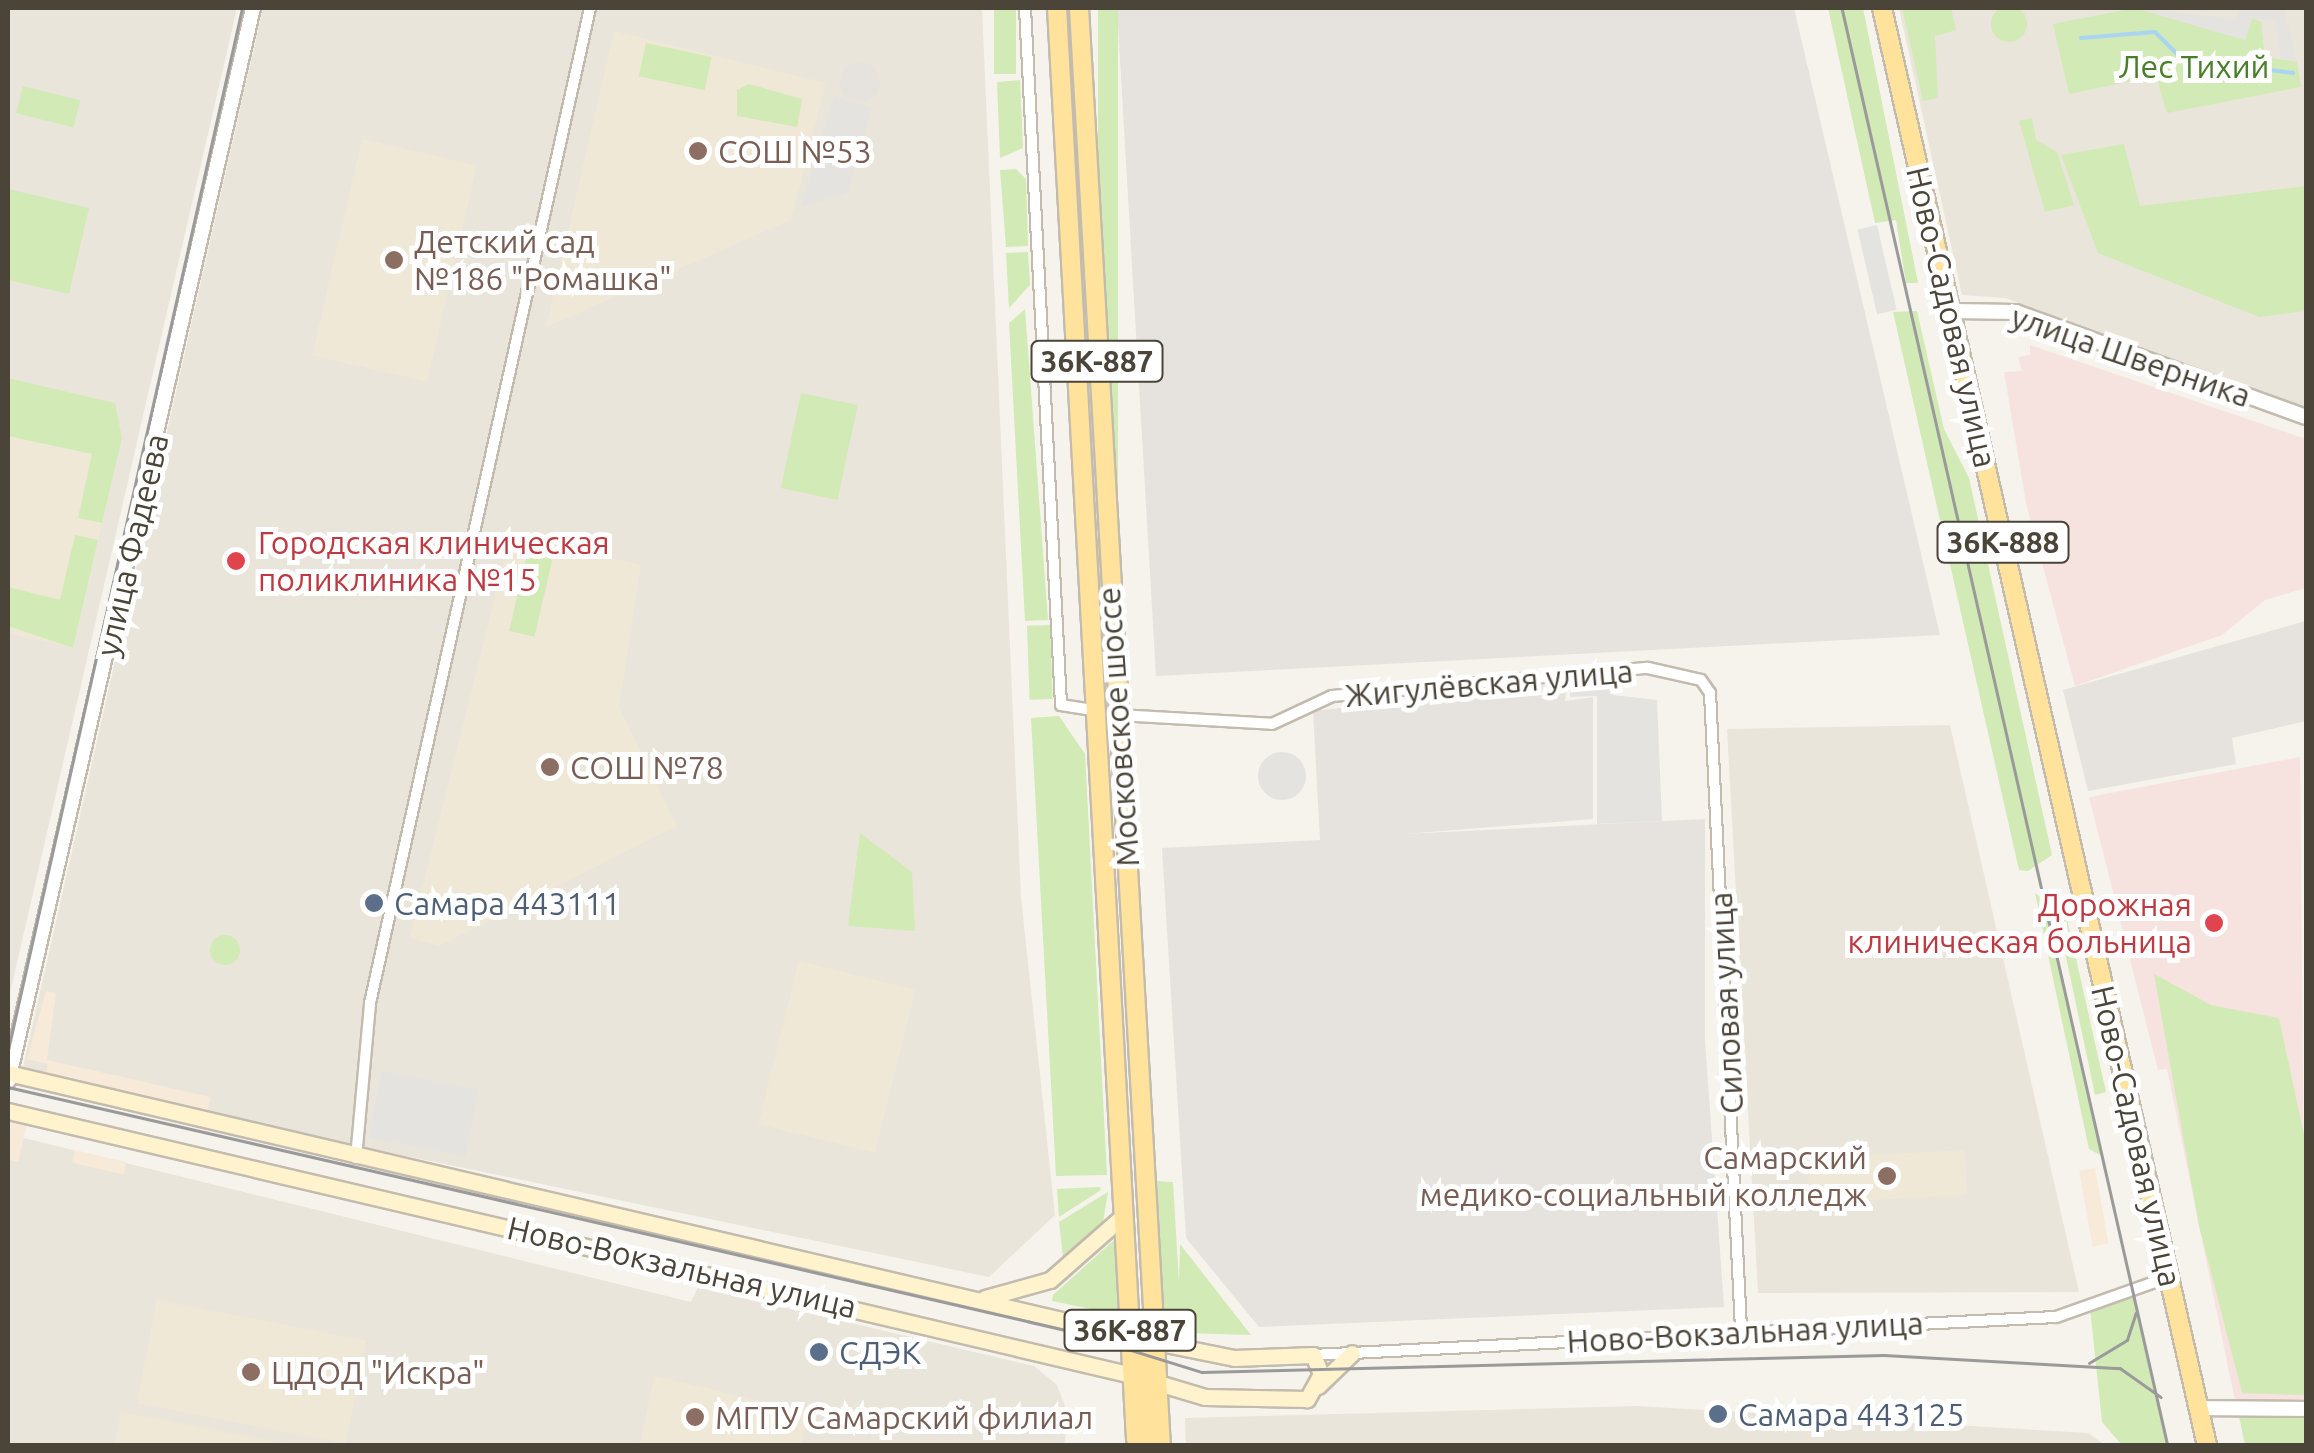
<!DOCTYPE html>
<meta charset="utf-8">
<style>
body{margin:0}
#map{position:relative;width:2314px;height:1453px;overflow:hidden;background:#f6f3ec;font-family:Ubuntu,sans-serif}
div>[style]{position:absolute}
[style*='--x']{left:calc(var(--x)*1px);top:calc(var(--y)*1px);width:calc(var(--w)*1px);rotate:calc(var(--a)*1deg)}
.residential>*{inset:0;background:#eae5da}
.commercial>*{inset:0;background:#f7ead8;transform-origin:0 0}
.industrial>*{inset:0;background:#e6e2dd}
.round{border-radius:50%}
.education>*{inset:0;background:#efe8d6;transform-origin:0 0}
.medical>*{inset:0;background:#f6e3e0}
.green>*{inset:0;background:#d2eab5;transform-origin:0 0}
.parking>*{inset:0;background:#e5e3e0;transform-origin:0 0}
.stream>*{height:4px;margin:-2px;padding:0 2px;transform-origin:2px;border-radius:2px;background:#a9d4f2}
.roads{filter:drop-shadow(2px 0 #c2bbae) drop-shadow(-2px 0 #c2bbae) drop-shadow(0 2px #c2bbae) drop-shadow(0 -2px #c2bbae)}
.minor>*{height:10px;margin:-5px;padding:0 5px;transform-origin:5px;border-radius:5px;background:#fff}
.tertiary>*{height:14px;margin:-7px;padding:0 7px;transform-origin:7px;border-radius:7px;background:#fff}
.secondary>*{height:15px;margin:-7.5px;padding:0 7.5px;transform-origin:7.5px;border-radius:7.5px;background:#fff3cd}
.primary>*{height:18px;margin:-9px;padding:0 9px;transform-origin:9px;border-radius:9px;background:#ffe39c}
.tram>*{height:2.5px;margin:-1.25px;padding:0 1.25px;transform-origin:1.25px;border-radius:1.25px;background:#9a9a9a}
.dots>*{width:28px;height:28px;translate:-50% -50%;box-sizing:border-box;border:5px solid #fff;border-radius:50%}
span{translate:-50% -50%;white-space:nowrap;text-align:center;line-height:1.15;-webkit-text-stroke:10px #fff;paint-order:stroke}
.shield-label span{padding:2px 8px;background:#fff;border:2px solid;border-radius:8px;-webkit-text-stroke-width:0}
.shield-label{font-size:30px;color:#4b4439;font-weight:700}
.park-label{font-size:32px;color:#4a7f2a}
.education-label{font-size:32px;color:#785e54}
.left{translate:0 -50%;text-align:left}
.right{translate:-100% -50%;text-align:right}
.street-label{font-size:32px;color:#4b4439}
.health-label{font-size:32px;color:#be3a42}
.service-label{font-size:32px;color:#4e5e75}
.frame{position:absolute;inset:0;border:10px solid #4b4439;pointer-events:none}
</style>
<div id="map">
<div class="residential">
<div style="clip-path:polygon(8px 8px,237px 8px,8px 1002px)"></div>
<div style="clip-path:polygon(263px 8px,982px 8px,1021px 897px,1055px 1215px,989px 1277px,21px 1076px)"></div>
<div style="clip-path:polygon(1899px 8px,2306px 8px,2306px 409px,2005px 298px,1962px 295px)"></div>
<div style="clip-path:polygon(1950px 725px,2079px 1292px,1758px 1293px,1727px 729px)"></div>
<div style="clip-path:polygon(8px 1134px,691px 1302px,698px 1287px,1034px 1366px,1057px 1385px,1069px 1417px,1064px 1445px,8px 1445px)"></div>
<div style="clip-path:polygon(1637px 1406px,2088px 1433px,2105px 1445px,1186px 1445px,1185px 1418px)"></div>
</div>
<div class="commercial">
<div style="clip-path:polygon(46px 991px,56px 993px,47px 1060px,211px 1097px,206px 1115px,46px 1075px,48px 1064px,27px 1059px)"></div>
<div style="clip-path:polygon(8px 1120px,27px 1125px,18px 1162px,8px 1159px)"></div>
<div style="left:75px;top:1150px;width:53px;height:13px;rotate:13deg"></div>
<div style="left:2095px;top:1168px;width:77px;height:16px;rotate:80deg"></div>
</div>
<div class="industrial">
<div style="clip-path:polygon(1117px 8px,1794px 8px,1940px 635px,1156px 676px)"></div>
<div class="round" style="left:840px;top:62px;width:40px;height:40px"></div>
<div style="clip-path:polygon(2306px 621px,2306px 721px,2232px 738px,2236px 764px,2088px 791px,2063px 690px)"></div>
<div style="clip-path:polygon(1567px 683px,1565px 701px,1593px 697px,1593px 819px,1405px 834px,1705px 819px,1705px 1041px,1724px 1307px,1259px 1327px,1186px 1238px,1162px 848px,1320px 840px,1313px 711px)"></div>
</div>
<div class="education">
<div style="clip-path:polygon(614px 31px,826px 83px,791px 220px,546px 327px)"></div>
<div style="left:362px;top:139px;width:118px;height:222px;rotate:13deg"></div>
<div style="clip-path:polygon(8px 378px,115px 403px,122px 438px,73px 648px,8px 633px)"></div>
<div style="clip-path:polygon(511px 534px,641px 565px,619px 707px,677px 826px,439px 946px,410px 938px)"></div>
<div style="left:799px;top:961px;width:120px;height:168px;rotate:14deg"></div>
<div style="left:1965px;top:1150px;width:45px;height:158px;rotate:87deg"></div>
<div style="left:157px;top:1300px;width:213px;height:105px;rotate:11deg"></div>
<div style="clip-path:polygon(655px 1376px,809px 1412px,801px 1445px,639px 1445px)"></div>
<div style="clip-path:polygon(121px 1412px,292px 1445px,114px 1445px)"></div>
</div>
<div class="medical">
<div style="clip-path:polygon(2030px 345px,2306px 439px,2306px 588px,2265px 600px,2222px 635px,2075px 686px,2026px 503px,2004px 372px,2022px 371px,2018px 357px,2030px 355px)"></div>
<div style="clip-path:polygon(2300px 757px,2306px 1402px,2235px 1401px,2167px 1069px,2158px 1070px,2089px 797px)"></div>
</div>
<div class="green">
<div class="round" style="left:1991px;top:6px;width:36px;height:36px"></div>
<div style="left:994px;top:8px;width:22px;height:66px"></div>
<div style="left:1098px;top:8px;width:20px;height:585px"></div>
<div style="clip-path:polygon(1828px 8px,1863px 8px,1918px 283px,1906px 283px,1896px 220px,1875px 223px)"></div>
<div style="clip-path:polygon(1902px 8px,1951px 8px,1956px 30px,1935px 36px,1938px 98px,1923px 101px)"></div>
<div style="clip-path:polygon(2135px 8px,2245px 40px,2252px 18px,2261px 22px,2265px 57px,2297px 62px,2301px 87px,2167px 113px,2156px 76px,2069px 94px,2053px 24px)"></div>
<div style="left:646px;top:43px;width:67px;height:34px;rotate:12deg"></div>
<div style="clip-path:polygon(1020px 80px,1023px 148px,1000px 158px,997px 82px)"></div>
<div style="clip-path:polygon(749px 84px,802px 99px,797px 127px,737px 116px,737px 90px)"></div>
<div style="left:23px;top:86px;width:59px;height:28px;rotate:14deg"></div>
<div style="clip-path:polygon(2032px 118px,2036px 140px,2057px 152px,2074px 205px,2045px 212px,2019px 121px)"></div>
<div style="clip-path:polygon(2124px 144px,2140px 206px,2306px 186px,2306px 311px,2259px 317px,2098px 253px,2061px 155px)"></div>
<div style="clip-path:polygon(1016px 169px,1026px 179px,1028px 246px,1006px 247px,1000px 170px)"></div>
<div style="clip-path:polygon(8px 189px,89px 208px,69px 294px,8px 280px)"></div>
<div style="clip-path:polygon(1028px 252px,1030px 285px,1009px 308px,1006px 253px)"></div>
<div style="clip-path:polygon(1025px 309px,1048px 620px,1025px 621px,1009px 323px)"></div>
<div style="clip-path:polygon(1917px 311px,1944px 429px,1969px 478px,2052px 855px,2028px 871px,2019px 870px,1893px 312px)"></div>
<div style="clip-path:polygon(8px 378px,115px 403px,122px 438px,102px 523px,78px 518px,92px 454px,8px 436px)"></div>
<div style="left:801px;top:393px;width:58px;height:97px;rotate:12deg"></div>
<div style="clip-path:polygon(75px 535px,98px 540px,73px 648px,8px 626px,8px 587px,60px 600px)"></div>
<div style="left:527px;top:554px;width:26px;height:79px;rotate:13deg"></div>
<div style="left:1050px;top:625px;width:74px;height:23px;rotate:88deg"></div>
<div style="clip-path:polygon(1059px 716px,1085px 754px,1107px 1175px,1056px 1176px,1031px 718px)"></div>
<div style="clip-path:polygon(860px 833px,912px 872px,915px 931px,848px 926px)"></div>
<div style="clip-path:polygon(2052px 890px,2064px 905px,2106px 1092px,2095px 1095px)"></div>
<div style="clip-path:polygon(2035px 893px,2046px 902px,2102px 1156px,2089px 1149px)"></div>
<div class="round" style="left:210px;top:935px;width:30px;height:30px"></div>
<div style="clip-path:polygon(2154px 974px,2211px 1005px,2279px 1018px,2306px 1144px,2306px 1395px,2242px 1393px,2199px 1226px)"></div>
<div style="clip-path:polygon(1157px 1181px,1173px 1182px,1179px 1283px,1180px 1244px,1251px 1335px,1182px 1333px,1181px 1318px,1162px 1317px)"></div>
<div style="clip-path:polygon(1100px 1187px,1101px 1190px,1059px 1217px,1057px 1189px)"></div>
<div style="clip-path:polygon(1108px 1192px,1103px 1222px,1063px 1258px,1059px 1222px)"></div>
<div style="clip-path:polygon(1114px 1240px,1120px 1315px,1052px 1301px,1053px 1295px)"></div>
<div style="clip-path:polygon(2124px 1290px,2135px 1299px,2168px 1445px,2122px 1445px,2102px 1422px,2090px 1308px)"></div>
<div style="clip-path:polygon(2237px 1407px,2306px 1409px,2306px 1445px,2245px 1445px)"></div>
</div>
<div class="parking">
<div style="clip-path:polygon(2135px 8px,2236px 19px,2240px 8px,2284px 8px,2297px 62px,2281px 58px,2275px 21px,2252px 18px,2245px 40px)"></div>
<div style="clip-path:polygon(834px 96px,872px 108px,847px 194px,801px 206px)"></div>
<div style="left:1877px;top:225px;width:87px;height:20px;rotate:77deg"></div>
<div style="clip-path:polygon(1612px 678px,1613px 695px,1657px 700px,1662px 821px,1597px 824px,1597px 696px,1570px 697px,1570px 683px)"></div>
<div class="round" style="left:1258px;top:752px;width:48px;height:48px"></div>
<div style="left:382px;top:1071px;width:98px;height:68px;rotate:11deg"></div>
</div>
<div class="stream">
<div style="--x:2081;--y:38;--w:74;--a:-4.6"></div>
<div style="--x:2155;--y:32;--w:40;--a:45"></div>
<div style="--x:2183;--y:60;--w:111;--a:6.7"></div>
</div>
<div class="roads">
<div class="minor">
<div style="--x:1025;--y:8;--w:698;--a:87.04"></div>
<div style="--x:1061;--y:705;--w:32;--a:9"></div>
<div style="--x:1118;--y:715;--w:154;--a:3.3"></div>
<div style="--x:1272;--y:724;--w:66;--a:-25"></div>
<div style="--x:1332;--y:696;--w:317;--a:-5.1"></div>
<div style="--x:1648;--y:668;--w:54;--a:12.8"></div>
<div style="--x:1701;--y:680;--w:16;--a:55"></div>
<div style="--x:1710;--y:693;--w:638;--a:87.21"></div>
<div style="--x:356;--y:1158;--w:156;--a:-84.8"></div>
<div style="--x:370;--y:1003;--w:1019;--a:-77.53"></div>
<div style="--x:1313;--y:1355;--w:744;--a:-2.93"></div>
<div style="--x:2056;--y:1317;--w:120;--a:-19.5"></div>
</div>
<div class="tertiary">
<div style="--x:1954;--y:311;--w:62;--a:0.9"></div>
<div style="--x:2016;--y:312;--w:308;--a:19.9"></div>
<div style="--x:8;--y:1081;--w:1101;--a:-77.14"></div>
<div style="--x:2199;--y:1408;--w:107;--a:0.5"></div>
</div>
<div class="secondary">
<div style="--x:8;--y:1073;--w:1152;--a:13.19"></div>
<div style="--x:8;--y:1111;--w:1155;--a:13.22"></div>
<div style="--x:985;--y:1298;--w:67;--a:-15.5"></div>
<div style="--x:1050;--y:1280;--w:98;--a:-41.3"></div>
<div style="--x:1155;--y:1342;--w:81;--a:11.4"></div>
<div style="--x:1234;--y:1358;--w:79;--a:-2.2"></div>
<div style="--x:1313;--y:1355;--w:21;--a:67"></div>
<div style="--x:1321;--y:1374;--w:29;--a:119"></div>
<div style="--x:1307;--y:1399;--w:102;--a:-178.9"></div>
<div style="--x:1205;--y:1397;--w:49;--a:-163.4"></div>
<div style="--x:1318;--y:1386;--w:47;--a:-44.1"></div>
</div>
<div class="primary">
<div style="--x:1057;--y:8;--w:1434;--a:86.84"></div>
<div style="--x:1079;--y:8;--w:1440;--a:86.74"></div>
<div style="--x:1882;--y:8;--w:1474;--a:77.26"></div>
<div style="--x:1144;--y:1346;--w:100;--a:87.7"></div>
</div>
</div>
<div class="tram">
<div style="--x:1842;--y:8;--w:1474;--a:77.23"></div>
<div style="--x:8;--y:1050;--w:1068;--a:-77.34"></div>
<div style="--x:8;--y:1087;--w:1090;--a:12.94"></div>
<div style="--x:1070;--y:1331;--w:138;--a:17.3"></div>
<div style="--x:1202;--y:1372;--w:682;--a:-1.43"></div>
<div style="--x:1884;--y:1355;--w:236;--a:3.2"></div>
<div style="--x:2120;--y:1368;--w:50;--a:35.3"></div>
<div style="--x:2089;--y:1363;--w:44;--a:-31.2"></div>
<div style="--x:2127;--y:1340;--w:28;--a:-72"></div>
</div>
<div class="dots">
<div style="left:698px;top:151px;background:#8d6e63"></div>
<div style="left:394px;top:260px;background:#8d6e63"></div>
<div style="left:236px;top:561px;background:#e0444e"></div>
<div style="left:550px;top:767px;background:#8d6e63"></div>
<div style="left:374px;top:903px;background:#5c6f8a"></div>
<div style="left:2214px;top:923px;background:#e0444e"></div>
<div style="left:1887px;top:1176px;background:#8d6e63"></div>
<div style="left:819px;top:1352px;background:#5c6f8a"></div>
<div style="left:251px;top:1372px;background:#8d6e63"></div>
<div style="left:1718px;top:1414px;background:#5c6f8a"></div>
<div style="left:695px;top:1417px;background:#8d6e63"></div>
</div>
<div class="shield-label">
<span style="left:1097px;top:361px">36К-887</span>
<span style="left:2003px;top:542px">36К-888</span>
<span style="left:1130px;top:1330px">36К-887</span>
</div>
<div class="park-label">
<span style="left:2194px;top:66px">Лес Тихий</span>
</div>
<div class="education-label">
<span class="left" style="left:718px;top:151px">СОШ №53</span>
<span class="left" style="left:414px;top:260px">Детский сад<br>№186 "Ромашка"</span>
<span class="left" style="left:570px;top:767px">СОШ №78</span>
<span class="right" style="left:1867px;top:1176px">Самарский<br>медико-социальный колледж</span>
<span class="left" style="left:271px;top:1372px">ЦДОД "Искра"</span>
<span class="left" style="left:715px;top:1417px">МГПУ Самарский филиал</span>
</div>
<div class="street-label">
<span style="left:1952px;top:317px;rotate:77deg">Ново-Садовая улица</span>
<span style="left:2131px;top:356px;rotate:19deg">улица Шверника</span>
<span style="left:132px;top:545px;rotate:-77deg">улица Фадеева</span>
<span style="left:1489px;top:683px;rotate:-5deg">Жигулёвская улица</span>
<span style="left:1118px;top:727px;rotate:-94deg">Московское шоссе</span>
<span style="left:1726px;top:1003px;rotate:-93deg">Силовая улица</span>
<span style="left:2137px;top:1136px;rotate:77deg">Ново-Садовая улица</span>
<span style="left:682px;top:1267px;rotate:13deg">Ново-Вокзальная улица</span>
<span style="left:1745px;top:1332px;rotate:-3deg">Ново-Вокзальная улица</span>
</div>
<div class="health-label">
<span class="left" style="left:258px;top:561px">Городская клиническая<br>поликлиника №15</span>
<span class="right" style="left:2192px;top:923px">Дорожная<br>клиническая больница</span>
</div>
<div class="service-label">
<span class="left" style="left:394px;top:903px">Самара 443111</span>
<span class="left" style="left:839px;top:1352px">СДЭК</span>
<span class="left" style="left:1738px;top:1414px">Самара 443125</span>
</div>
<div class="frame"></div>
</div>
